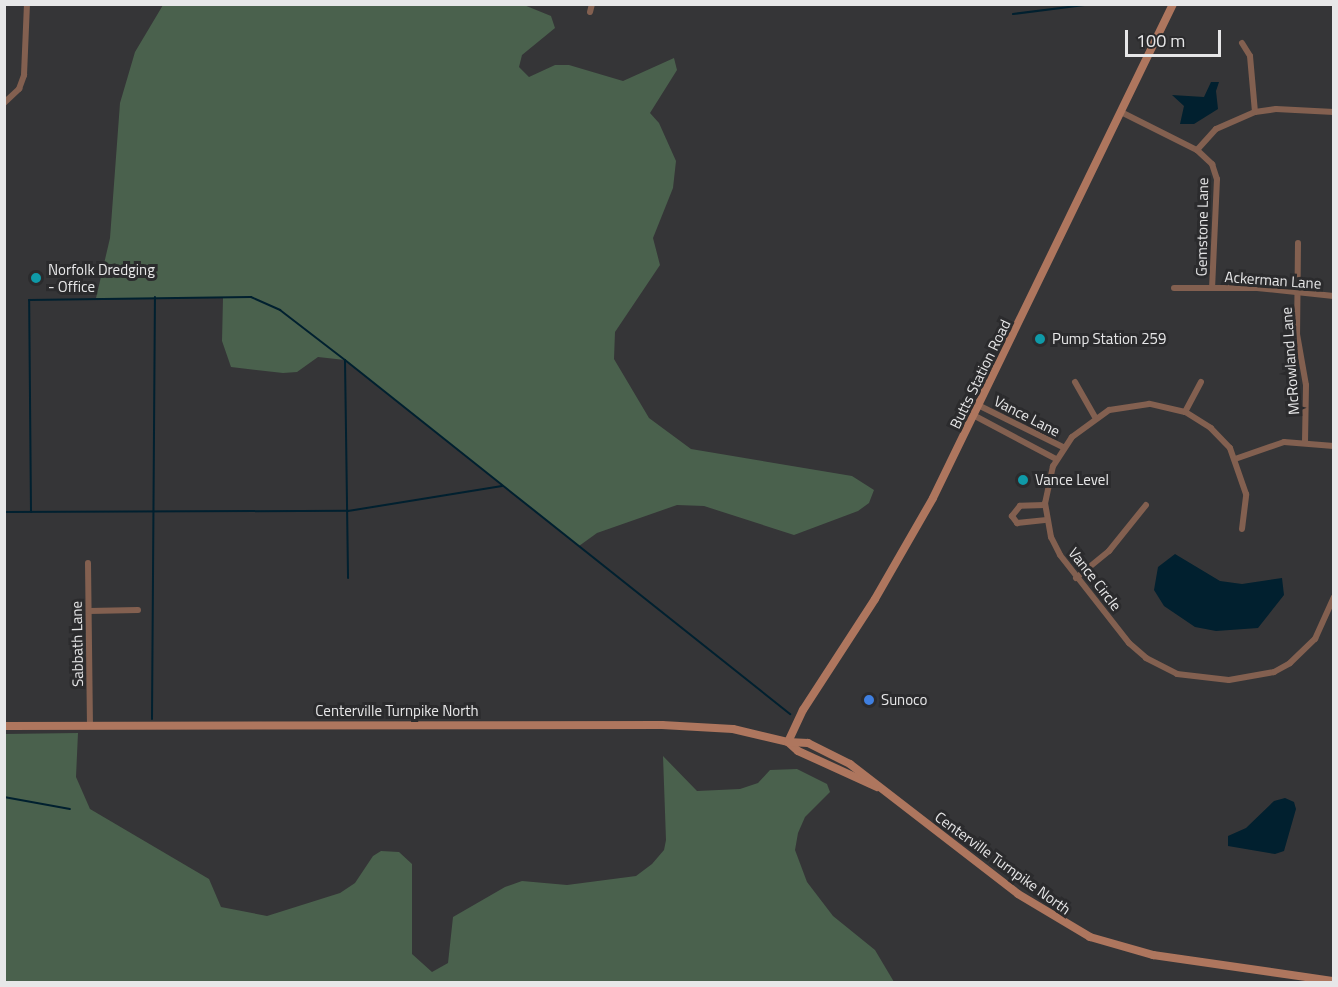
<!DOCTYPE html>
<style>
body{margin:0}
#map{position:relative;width:1338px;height:987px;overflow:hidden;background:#353537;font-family:"Titillium Web",sans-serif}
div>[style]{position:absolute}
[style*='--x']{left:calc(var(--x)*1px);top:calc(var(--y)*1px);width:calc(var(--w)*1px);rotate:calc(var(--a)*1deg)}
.green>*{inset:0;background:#4a614d}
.water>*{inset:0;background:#01202f}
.stream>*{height:2px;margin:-1px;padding:0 1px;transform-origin:1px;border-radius:1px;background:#01202f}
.minor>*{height:6px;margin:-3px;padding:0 3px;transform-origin:3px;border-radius:3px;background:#836050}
.secondary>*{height:8px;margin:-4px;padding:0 4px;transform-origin:4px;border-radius:4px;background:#ae765e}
.dots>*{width:16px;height:16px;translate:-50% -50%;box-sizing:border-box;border:3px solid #2b2b2d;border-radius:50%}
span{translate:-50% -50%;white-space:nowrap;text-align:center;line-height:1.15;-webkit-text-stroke:6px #2b2b2d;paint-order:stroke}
.street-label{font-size:15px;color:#e7e7e8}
.poi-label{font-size:15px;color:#e7e7e8}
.left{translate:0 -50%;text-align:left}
.frame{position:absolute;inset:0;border:6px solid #e7e7e8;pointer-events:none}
.scale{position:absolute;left:1125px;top:30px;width:96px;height:27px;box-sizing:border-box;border:3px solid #e7e7e8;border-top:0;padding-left:8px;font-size:18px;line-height:21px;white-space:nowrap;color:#e7e7e8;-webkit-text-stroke:4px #2b2b2d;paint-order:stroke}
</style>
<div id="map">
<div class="green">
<div style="clip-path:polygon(163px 5px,524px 5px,551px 16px,555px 28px,522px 55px,519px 67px,529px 77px,555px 65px,569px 65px,623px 81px,674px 58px,677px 70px,650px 113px,659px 123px,676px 161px,673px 188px,653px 238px,660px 265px,615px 332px,614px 359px,649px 418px,691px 449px,852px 476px,874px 490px,869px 503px,858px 511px,794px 535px,704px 506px,677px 505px,597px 533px,579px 546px,345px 360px,318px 357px,297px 372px,283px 373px,231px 367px,222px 341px,223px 298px,96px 298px,110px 238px,120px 103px,135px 52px)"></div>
<div style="clip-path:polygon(78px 733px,76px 777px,90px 809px,209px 879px,221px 907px,267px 916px,340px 893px,355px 883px,373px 856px,381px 851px,399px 852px,412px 864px,412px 954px,432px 972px,448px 963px,453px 917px,505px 887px,522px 881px,567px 885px,636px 876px,652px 864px,664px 850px,666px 840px,663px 756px,697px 791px,740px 789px,758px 783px,770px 770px,797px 769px,827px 784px,830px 792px,805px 817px,798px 833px,795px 850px,807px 882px,833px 916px,875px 950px,894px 982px,5px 982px,5px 734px)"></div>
</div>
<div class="water">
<div style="clip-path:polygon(1211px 82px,1219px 82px,1216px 91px,1218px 109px,1194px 124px,1180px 124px,1184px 106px,1172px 95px,1204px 97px)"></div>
<div style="clip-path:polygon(1175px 554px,1220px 581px,1242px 584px,1282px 578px,1284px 595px,1258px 628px,1216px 631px,1195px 627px,1164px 606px,1154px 590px,1158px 567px)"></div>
<div style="clip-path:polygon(1285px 798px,1294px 802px,1296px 809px,1284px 851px,1275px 854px,1228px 846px,1228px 836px,1246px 828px,1274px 801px)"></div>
</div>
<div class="stream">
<div style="--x:1013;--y:14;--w:72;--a:-7.2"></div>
<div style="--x:345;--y:360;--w:218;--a:89.2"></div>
<div style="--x:4;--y:512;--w:344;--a:-0.2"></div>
<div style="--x:348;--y:511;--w:156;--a:-9.2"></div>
<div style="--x:31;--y:512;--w:212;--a:-90.5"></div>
<div style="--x:29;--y:300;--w:222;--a:-0.8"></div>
<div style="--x:251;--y:297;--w:32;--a:24"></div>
<div style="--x:280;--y:310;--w:82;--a:37.6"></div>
<div style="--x:345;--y:360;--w:569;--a:38.5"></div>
<div style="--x:152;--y:719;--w:422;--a:-89.6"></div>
<div style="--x:4;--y:797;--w:67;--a:10.3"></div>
</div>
<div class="minor">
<div style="--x:590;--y:12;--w:8;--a:-76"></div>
<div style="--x:1242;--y:43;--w:15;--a:58"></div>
<div style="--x:1250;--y:56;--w:56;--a:84.9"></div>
<div style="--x:4;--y:103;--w:21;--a:-43"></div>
<div style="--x:19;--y:89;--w:15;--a:-70"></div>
<div style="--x:24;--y:75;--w:71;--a:-87.6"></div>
<div style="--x:1121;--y:112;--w:85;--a:26.6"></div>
<div style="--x:1197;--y:150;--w:21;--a:43"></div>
<div style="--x:1212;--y:164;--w:16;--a:72"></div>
<div style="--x:1217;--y:179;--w:109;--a:92.6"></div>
<div style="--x:1197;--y:150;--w:28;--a:-48"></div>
<div style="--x:1216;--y:129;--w:43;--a:-23.6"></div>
<div style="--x:1255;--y:112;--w:21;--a:-8"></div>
<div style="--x:1276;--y:109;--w:58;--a:3"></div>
<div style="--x:1298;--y:243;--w:91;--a:90.6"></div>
<div style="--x:1297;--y:334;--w:52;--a:80"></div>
<div style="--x:1306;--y:385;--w:56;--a:91"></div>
<div style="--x:1174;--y:288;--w:83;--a:0"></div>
<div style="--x:1257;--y:288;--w:77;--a:5.9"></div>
<div style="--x:1075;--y:382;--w:40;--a:60.3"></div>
<div style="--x:980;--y:406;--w:93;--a:26.3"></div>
<div style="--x:1185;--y:412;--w:34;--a:-62"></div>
<div style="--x:975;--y:416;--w:92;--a:28"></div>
<div style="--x:1235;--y:459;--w:52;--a:-19.1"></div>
<div style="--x:1284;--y:442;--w:50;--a:4.6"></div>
<div style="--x:1045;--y:505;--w:25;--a:178"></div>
<div style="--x:1020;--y:506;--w:13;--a:129"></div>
<div style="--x:1012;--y:516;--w:9;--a:54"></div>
<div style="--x:1017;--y:523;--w:30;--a:-6"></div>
<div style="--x:1242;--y:529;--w:35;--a:-83"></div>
<div style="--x:1246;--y:494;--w:49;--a:-109.2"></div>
<div style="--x:1230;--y:448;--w:28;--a:-134"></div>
<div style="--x:1211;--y:428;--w:31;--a:-148"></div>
<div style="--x:1185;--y:412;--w:37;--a:-167"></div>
<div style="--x:1149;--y:404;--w:40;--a:171.5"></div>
<div style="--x:1109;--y:410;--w:46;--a:143.9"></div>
<div style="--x:1072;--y:437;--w:35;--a:123"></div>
<div style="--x:1053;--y:466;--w:38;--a:102"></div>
<div style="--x:1045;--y:503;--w:35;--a:80"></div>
<div style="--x:1051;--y:537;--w:20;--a:63"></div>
<div style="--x:1060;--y:555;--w:112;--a:51.9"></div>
<div style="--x:1129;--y:643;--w:23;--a:41"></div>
<div style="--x:1146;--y:658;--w:35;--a:27"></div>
<div style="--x:1177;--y:674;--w:52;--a:6.6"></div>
<div style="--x:1229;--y:680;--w:46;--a:-10.1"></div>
<div style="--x:1274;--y:672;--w:18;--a:-29"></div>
<div style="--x:1290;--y:663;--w:35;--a:-44"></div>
<div style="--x:1315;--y:639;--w:46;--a:-65.7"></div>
<div style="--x:88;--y:563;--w:162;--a:89.3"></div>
<div style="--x:1076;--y:578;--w:43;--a:-39.3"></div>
<div style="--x:1109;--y:551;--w:59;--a:-51.2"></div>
<div style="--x:89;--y:611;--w:49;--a:-1.2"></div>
</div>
<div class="secondary">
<div style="--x:4;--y:726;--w:658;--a:-0.09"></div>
<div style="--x:662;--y:725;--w:71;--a:3.2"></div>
<div style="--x:733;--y:729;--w:57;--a:13.3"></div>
<div style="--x:788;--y:742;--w:13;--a:42"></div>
<div style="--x:798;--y:751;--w:87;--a:24.5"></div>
<div style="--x:788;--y:742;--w:35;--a:-65"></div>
<div style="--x:803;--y:710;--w:132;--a:-57"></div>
<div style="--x:875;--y:599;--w:116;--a:-60.1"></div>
<div style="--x:933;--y:498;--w:549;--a:-64.09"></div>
<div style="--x:788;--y:742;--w:20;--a:3"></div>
<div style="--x:808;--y:743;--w:47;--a:26.6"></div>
<div style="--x:850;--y:764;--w:212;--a:37.7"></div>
<div style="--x:1018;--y:894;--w:84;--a:30.8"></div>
<div style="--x:1090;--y:937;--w:66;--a:15.9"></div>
<div style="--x:1153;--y:955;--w:183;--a:8.2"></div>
</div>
<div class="dots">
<div style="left:36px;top:278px;background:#0f9aa8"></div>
<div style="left:1040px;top:339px;background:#0f9aa8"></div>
<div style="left:1023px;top:480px;background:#0f9aa8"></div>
<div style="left:869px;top:700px;background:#3f7fe0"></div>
</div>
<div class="street-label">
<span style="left:1202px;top:227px;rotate:-89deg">Gemstone Lane</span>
<span style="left:1273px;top:280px;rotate:4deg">Ackerman Lane</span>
<span style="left:1290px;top:361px;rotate:-94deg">McRowland Lane</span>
<span style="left:980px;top:374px;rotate:-64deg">Butts Station Road</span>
<span style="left:1027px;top:416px;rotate:27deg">Vance Lane</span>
<span style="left:1095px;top:579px;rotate:52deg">Vance Circle</span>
<span style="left:77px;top:644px;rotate:-91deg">Sabbath Lane</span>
<span style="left:397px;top:711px">Centerville Turnpike North</span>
<span style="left:1003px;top:863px;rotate:36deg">Centerville Turnpike North</span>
</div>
<div class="poi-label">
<span class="left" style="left:48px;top:278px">Norfolk Dredging<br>- Office</span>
<span class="left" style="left:1052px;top:339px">Pump Station 259</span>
<span class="left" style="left:1035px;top:480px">Vance Level</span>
<span class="left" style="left:881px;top:700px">Sunoco</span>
</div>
<div class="frame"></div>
<div class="scale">100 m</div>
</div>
